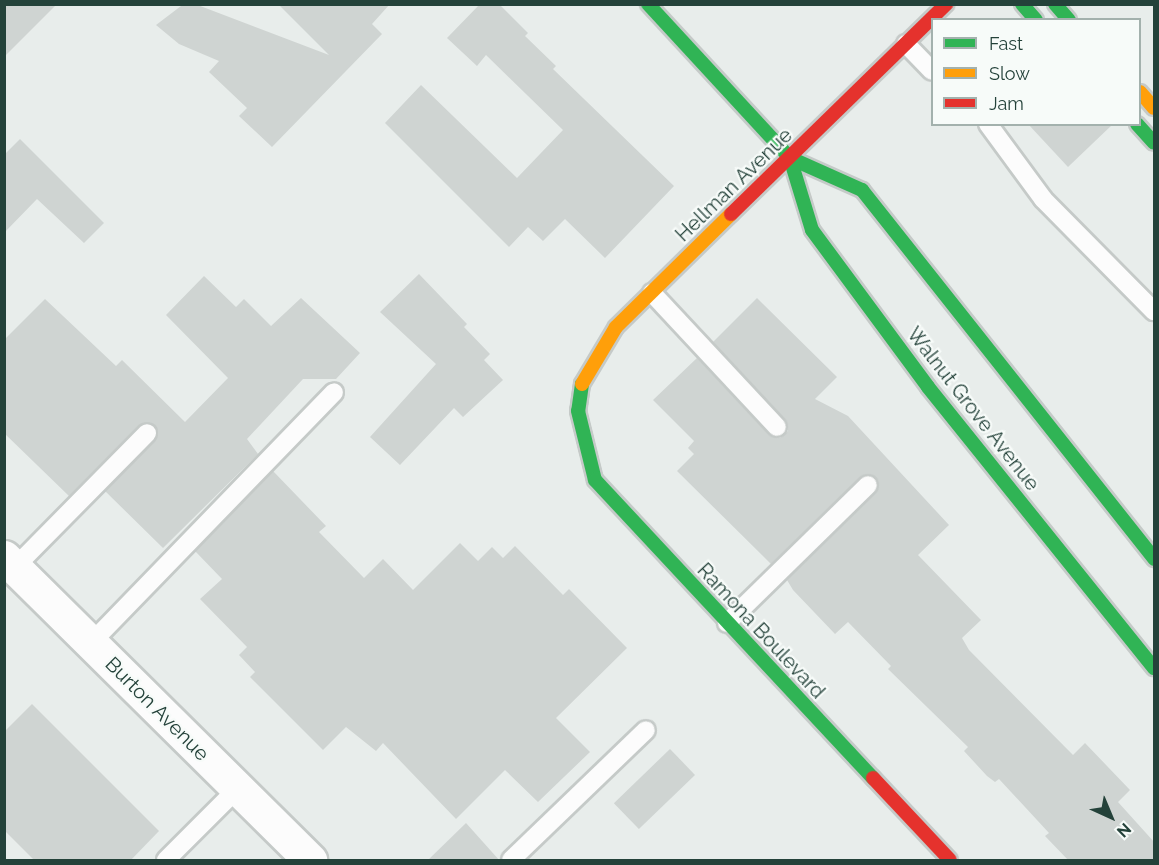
<!DOCTYPE html>
<style>
body{margin:0}
#map{position:relative;width:1159px;height:865px;overflow:hidden;background:#e8edeb;font-family:Raleway,sans-serif}
div>[style]{position:absolute}
[style*='--x']{left:calc(var(--x)*1px);top:calc(var(--y)*1px);width:calc(var(--w)*1px);rotate:calc(var(--a)*1deg)}
.building>*{inset:0;background:#cfd4d2;transform-origin:0 0}
.roads{filter:drop-shadow(2px 0 #c5cac8) drop-shadow(-2px 0 #c5cac8) drop-shadow(0 2px #c5cac8) drop-shadow(0 -2px #c5cac8)}
.lane>*{height:18px;margin:-9px;padding:0 9px;transform-origin:9px;border-radius:9px;background:#fcfcfc}
.street>*{height:33px;margin:-16.5px;padding:0 16.5px;transform-origin:16.5px;border-radius:16.5px;background:#fcfcfc}
.fast>*{height:14px;margin:-7px;padding:0 7px;transform-origin:7px;border-radius:7px;background:#30b455}
.slow>*{height:14px;margin:-7px;padding:0 7px;transform-origin:7px;border-radius:7px;background:#ff9f0a}
.jam>*{height:14px;margin:-7px;padding:0 7px;transform-origin:7px;border-radius:7px;background:#e5322d}
span{translate:-50% -50%;white-space:nowrap;text-align:center;line-height:1.15;-webkit-text-stroke:4.5px #f7fbf9;paint-order:stroke}
.street-label{font-size:20px;color:#24423a}
.frame{position:absolute;inset:0;border:6px solid #24423a;pointer-events:none}
.legend{position:absolute;left:931px;top:18px;width:210px;height:108px;box-sizing:border-box;background:#f7fbf9;border:2px solid #a3b1ad;margin:0;padding:8px 10px;list-style:none;font-size:18px;color:#24423a}
.legend li{display:flex;align-items:center;gap:12px;height:30px}
.legend b{width:30px;border:2px solid #a3b1ad}
.north{position:absolute;left:1081px;top:787px;width:60px;height:60px;-webkit-text-stroke:4px #f7fbf9;paint-order:stroke;rotate:136deg;font-size:16px;font-weight:700;line-height:24px;text-align:center;color:#24423a}
.north::after{content:'';display:block;margin:auto;width:21px;height:27px;background:#24423a;clip-path:polygon(50% 0,100% 100%,50% 72%,0 100%)}
</style>
<div id="map">
<div class="building">
<div style="clip-path:polygon(4px 4px,57px 4px,4px 57px)"></div>
<div style="clip-path:polygon(195px 4px,329px 55px,278px 4px,390px 4px,372px 24px,382px 34px,272px 147px,239px 116px,247px 108px,209px 72px,219px 61px,179px 44px,156px 25px,181px 6px)"></div>
<div style="clip-path:polygon(480px 4px,499px 4px,528px 33px,525px 36px,556px 66px,553px 69px,674px 186px,605px 258px,565px 219px,543px 241px,528px 227px,509px 247px,385px 123px,421px 85px,517px 178px,563px 130px,486px 55px,477px 66px,447px 38px)"></div>
<div style="clip-path:polygon(1028px 124px,1113px 124px,1068px 167px)"></div>
<div style="clip-path:polygon(20px 139px,104px 223px,84px 243px,37px 199px,4px 233px,4px 155px)"></div>
<div style="clip-path:polygon(419px 274px,467px 324px,464px 327px,490px 354px,484px 360px,503px 380px,463px 417px,454px 408px,400px 465px,370px 437px,436px 364px,380px 312px)"></div>
<div style="clip-path:polygon(204px 276px,236px 307px,244px 299px,271px 326px,301px 298px,360px 353px,336px 379px,303px 379px,247px 439px,258px 454px,163px 548px,105px 491px,155px 440px,155px 425px,139px 425px,69px 496px,4px 433px,4px 340px,45px 299px,116px 366px,122px 360px,185px 422px,228px 378px,166px 315px)"></div>
<div style="clip-path:polygon(757px 298px,837px 377px,815px 399px,848px 416px,949px 525px,918px 555px,981px 620px,962px 638px,969px 650px,1073px 755px,1085px 743px,1130px 790px,1118px 802px,1155px 843px,1155px 861px,1069px 861px,1045px 836px,1049px 833px,999px 779px,995px 782px,987px 776px,964px 751px,968px 747px,888px 669px,891px 666px,848px 622px,835px 634px,793px 590px,787px 580px,876px 493px,876px 477px,860px 477px,771px 564px,677px 471px,694px 454px,688px 448px,694px 441px,653px 400px,697px 358px,769px 435px,780px 438px,788px 431px,785px 419px,713px 342px)"></div>
<div style="clip-path:polygon(273px 471px,326px 526px,319px 532px,364px 578px,383px 559px,413px 590px,460px 543px,478px 561px,492px 547px,503px 558px,515px 546px,563px 595px,569px 589px,627px 648px,556px 718px,590px 752px,538px 802px,505px 770px,456px 819px,383px 743px,376px 751px,346px 727px,323px 750px,250px 677px,255px 672px,239px 655px,247px 647px,200px 599px,222px 579px,195px 551px)"></div>
<div style="clip-path:polygon(32px 704px,159px 831px,130px 861px,35px 861px,4px 830px,4px 732px)"></div>
<div style="left:670px;top:749px;width:36px;height:78px;rotate:46deg"></div>
<div style="clip-path:polygon(466px 823px,500px 861px,427px 861px)"></div>
</div>
<div class="roads">
<div class="lane">
<div style="--x:906;--y:44;--w:37;--a:46"></div>
<div style="--x:988;--y:124;--w:93;--a:53.7"></div>
<div style="--x:1043;--y:199;--w:158;--a:45.3"></div>
<div style="--x:652;--y:293;--w:183;--a:47"></div>
<div style="--x:15;--y:567;--w:188;--a:-45.4"></div>
<div style="--x:727;--y:623;--w:197;--a:-44.4"></div>
<div style="--x:91;--y:643;--w:349;--a:-45.9"></div>
<div style="--x:166;--y:860;--w:100;--a:-45"></div>
<div style="--x:511;--y:860;--w:187;--a:-43.9"></div>
</div>
<div class="street">
<div style="--x:4;--y:557;--w:431;--a:44.7"></div>
</div>
<div class="fast">
<div style="--x:648;--y:4;--w:209;--a:47.3"></div>
<div style="--x:790;--y:158;--w:79;--a:24"></div>
<div style="--x:862;--y:190;--w:471;--a:51.6"></div>
<div style="--x:1022;--y:4;--w:21;--a:49"></div>
<div style="--x:1055;--y:4;--w:21;--a:49"></div>
<div style="--x:1137;--y:124;--w:25;--a:48"></div>
<div style="--x:790;--y:158;--w:75;--a:73"></div>
<div style="--x:812;--y:230;--w:195;--a:53.5"></div>
<div style="--x:928;--y:387;--w:361;--a:51.2"></div>
<div style="--x:582;--y:384;--w:27;--a:98"></div>
<div style="--x:578;--y:411;--w:71;--a:76.2"></div>
<div style="--x:595;--y:480;--w:408;--a:47"></div>
</div>
<div class="slow">
<div style="--x:1140;--y:92;--w:21;--a:49"></div>
<div style="--x:582;--y:384;--w:66;--a:-59.2"></div>
<div style="--x:616;--y:327;--w:161;--a:-44.5"></div>
</div>
<div class="jam">
<div style="--x:731;--y:214;--w:301;--a:-44.3"></div>
<div style="--x:873;--y:778;--w:112;--a:46.8"></div>
</div>
</div>
<div class="street-label">
<span style="left:734px;top:185px;rotate:-44deg">Hellman Avenue</span>
<span style="left:973px;top:409px;rotate:52deg">Walnut Grove Avenue</span>
<span style="left:761px;top:631px;rotate:47deg">Ramona Boulevard</span>
<span style="left:157px;top:709px;rotate:45deg">Burton Avenue</span>
</div>
<div class="frame"></div>
<ul class="legend">
<li><b style="height:8px;background:#30b455"></b>Fast</li>
<li><b style="height:8px;background:#ff9f0a"></b>Slow</li>
<li><b style="height:8px;background:#e5322d"></b>Jam</li>
</ul>
<div class="north">N</div>
</div>
